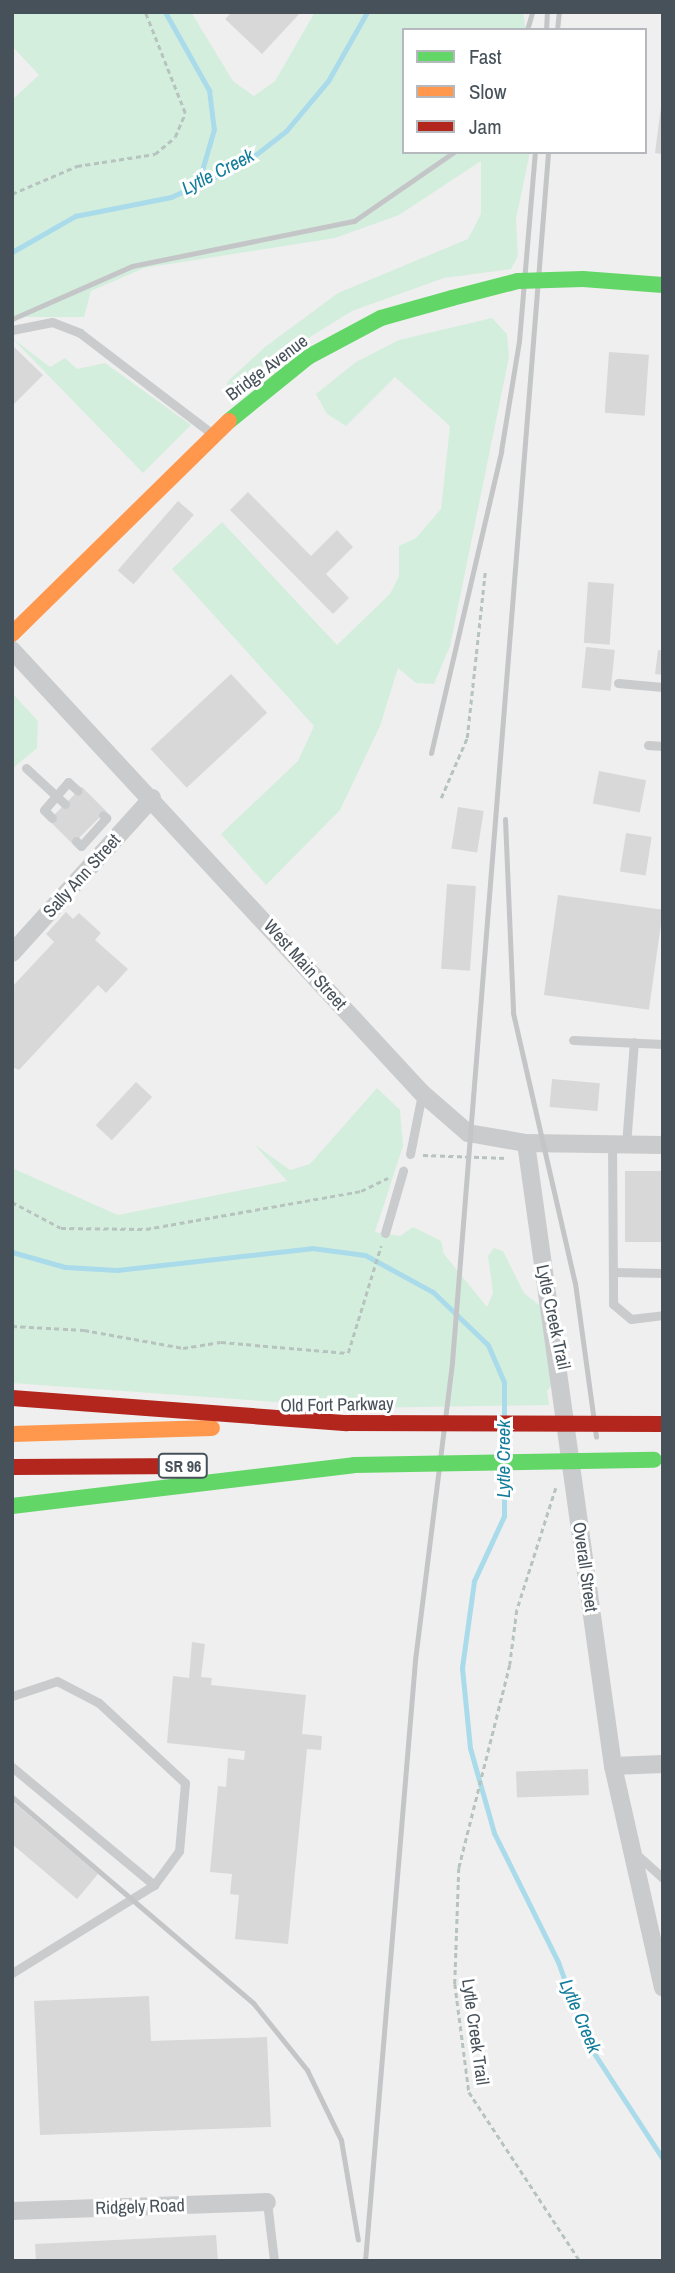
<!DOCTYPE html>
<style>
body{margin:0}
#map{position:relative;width:675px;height:2273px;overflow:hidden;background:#efefef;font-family:"Archivo Narrow",sans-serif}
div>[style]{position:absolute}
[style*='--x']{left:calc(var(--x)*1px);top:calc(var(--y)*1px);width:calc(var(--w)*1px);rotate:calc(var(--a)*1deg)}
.green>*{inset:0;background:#d4eede}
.stream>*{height:5px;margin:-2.5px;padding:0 2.5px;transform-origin:2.5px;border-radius:2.5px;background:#aadbea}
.building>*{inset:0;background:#d8d8d9;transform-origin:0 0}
.path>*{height:2.5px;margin-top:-1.25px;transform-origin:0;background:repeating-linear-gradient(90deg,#b7c3bf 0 5px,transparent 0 8.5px)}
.lane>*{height:9px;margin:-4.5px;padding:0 4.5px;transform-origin:4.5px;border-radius:4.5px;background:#c9cbcd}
.street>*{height:18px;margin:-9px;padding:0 9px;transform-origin:9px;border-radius:9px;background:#c9cbcd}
.fast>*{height:16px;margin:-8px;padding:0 8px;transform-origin:8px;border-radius:8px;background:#63d668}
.slow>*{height:16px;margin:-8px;padding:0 8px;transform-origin:8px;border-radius:8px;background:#ff974d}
.jam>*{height:16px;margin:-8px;padding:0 8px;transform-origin:8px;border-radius:8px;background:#b3261e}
.rail>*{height:5px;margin:-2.5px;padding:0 2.5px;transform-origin:2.5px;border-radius:2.5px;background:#c4c5c7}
.fast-bridge>*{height:16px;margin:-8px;padding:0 8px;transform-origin:8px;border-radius:8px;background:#63d668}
.jam-bridge>*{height:16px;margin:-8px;padding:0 8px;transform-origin:8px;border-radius:8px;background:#b3261e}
span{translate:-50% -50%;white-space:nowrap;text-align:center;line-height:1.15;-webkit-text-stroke:6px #fff;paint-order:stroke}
.shield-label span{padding:2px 5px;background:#fff;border:2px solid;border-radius:5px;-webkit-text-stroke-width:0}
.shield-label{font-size:16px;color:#47515a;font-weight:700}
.street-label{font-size:18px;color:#47515a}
.water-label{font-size:19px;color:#127c9b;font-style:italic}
.frame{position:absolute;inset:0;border:14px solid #47515a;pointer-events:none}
.legend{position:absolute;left:402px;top:28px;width:245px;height:126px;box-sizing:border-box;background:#fff;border:2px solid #b5b9bd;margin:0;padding:9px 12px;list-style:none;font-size:21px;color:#47515a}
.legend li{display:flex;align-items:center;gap:14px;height:35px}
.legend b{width:35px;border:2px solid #b5b9bd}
</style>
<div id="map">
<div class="green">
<div style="clip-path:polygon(12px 12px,191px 12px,233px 81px,254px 96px,275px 81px,315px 12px,523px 12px,526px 30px,404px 30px,404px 152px,530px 152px,516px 219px,518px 256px,511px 269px,444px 278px,352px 311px,228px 388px,227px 382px,265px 347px,338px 293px,468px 239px,481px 214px,481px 161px,399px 215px,335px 238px,144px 268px,91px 291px,84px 317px,12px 317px,12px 100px,39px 75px,12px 46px)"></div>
<div style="clip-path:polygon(492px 318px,507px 334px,509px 357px,450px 646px,434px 684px,416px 683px,398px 668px,380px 726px,340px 810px,266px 885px,221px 834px,298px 761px,314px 726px,172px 569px,222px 522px,337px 645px,390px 594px,399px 576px,399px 546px,416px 538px,441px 509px,450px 426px,395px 377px,346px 426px,327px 414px,316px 394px,356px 362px,399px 340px)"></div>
<div style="clip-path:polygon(12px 338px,50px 367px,65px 358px,77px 369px,105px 363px,191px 425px,143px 473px)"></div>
<div style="clip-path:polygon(12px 693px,38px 721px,37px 748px,12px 769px)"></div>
<div style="clip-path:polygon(377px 1088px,400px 1110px,403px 1146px,375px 1232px,400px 1236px,413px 1227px,441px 1241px,444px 1254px,487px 1307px,493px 1293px,488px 1256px,494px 1248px,503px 1251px,524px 1293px,559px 1321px,565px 1369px,547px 1391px,549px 1405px,360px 1408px,12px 1383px,12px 1168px,118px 1215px,287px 1181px,254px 1144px,290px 1170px,310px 1164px)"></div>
</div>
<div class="stream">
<div style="--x:165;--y:12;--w:90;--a:60.6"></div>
<div style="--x:209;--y:90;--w:39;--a:83"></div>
<div style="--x:214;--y:129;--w:57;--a:106.2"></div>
<div style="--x:12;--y:252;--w:73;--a:-29.7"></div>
<div style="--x:75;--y:216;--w:98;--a:-11.2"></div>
<div style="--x:171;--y:197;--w:81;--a:-24.7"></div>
<div style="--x:245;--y:163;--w:52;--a:-38"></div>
<div style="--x:286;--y:131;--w:65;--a:-50"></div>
<div style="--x:328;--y:81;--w:79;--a:-60.5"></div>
<div style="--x:12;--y:1252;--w:55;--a:15.8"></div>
<div style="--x:65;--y:1267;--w:52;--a:3.3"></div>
<div style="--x:117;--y:1270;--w:196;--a:-6.4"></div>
<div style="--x:312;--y:1248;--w:53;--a:7.5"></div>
<div style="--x:365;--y:1255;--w:77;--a:28.6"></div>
<div style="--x:433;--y:1292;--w:76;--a:43.9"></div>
<div style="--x:488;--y:1345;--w:40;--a:66.6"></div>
<div style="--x:504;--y:1382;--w:34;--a:90"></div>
<div style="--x:504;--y:1454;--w:21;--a:-90"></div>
<div style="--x:504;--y:1471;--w:45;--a:90"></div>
<div style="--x:504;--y:1516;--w:72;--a:114.8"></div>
<div style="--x:474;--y:1581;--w:88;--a:97.9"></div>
<div style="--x:462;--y:1668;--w:80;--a:84.3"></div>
<div style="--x:470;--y:1748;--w:88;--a:74.2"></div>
<div style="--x:494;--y:1833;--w:144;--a:63.6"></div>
<div style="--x:558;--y:1962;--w:87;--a:69.9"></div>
<div style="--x:588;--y:2044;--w:137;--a:56.9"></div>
</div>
<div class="building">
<div style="clip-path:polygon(232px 12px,301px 12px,262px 54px,225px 19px)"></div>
<div style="clip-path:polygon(661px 107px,663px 107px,663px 154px,655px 153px)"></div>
<div style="clip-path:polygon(12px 345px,43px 375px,12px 406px)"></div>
<div style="left:609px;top:352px;width:40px;height:61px;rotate:4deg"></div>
<div style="clip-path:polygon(248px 492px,311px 556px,337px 530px,353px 547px,326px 574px,349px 598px,333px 614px,230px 510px)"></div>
<div style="left:178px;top:501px;width:21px;height:92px;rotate:41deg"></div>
<div style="left:588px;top:582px;width:26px;height:61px;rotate:4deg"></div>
<div style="left:586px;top:647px;width:29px;height:41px;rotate:6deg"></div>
<div style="clip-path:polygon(658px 650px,663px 651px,663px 675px,655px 674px)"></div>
<div style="left:231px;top:674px;width:53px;height:110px;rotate:47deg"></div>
<div style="left:599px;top:771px;width:48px;height:33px;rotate:11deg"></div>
<div style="left:82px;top:787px;width:34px;height:47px;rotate:45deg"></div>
<div style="left:458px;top:807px;width:26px;height:42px;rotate:9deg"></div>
<div style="left:626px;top:833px;width:26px;height:39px;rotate:9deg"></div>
<div style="left:447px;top:884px;width:29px;height:85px;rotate:4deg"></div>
<div style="left:558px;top:895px;width:106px;height:101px;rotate:8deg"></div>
<div style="clip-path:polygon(66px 912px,73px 919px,79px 913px,101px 933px,95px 940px,128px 969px,106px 993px,98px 985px,19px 1070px,12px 1067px,12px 987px,54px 942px,46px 934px)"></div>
<div style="left:552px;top:1079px;width:48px;height:28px;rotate:5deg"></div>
<div style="left:136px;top:1082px;width:22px;height:59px;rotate:43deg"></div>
<div style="left:663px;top:1171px;width:71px;height:38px;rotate:90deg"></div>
<div style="clip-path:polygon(192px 1642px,205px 1644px,201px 1677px,212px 1678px,211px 1685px,306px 1695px,302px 1734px,322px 1736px,321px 1750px,307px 1749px,288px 1944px,235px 1939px,239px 1895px,230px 1894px,232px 1874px,210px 1872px,218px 1786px,226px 1787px,228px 1758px,244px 1760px,245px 1751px,167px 1743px,173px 1676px,189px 1678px)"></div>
<div style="left:588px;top:1769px;width:26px;height:72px;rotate:88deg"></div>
<div style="clip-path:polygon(12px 1801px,98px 1874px,77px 1899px,12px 1844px)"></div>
<div style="clip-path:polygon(149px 1996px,151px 2041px,267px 2037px,271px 2127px,40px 2135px,34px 2001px)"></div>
<div style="clip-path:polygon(216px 2235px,218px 2261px,36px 2261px,35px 2244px)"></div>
</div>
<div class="path">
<div style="--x:12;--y:194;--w:71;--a:-23.3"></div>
<div style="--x:77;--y:166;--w:79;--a:-8.7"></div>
<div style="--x:155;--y:154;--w:26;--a:-40"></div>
<div style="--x:175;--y:137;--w:26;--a:-67"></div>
<div style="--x:185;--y:113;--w:109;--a:-111.6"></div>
<div style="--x:441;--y:798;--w:65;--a:-66.6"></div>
<div style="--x:467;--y:738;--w:167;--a:-83.8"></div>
<div style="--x:423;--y:1155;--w:84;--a:2"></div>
<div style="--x:12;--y:1202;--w:55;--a:28"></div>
<div style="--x:61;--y:1228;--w:85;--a:0.7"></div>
<div style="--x:146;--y:1229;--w:218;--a:-10"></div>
<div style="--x:361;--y:1191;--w:30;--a:-26"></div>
<div style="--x:12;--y:1326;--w:72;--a:3.2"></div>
<div style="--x:84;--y:1330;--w:101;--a:10.3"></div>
<div style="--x:183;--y:1348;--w:38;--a:-9"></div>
<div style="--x:221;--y:1342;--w:127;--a:5"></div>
<div style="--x:348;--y:1353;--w:112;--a:-72.9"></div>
<div style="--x:556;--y:1488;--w:128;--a:107.7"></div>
<div style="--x:517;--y:1610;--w:55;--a:97.3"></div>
<div style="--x:510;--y:1665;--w:209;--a:104.1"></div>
<div style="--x:459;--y:1868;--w:116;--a:92"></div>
<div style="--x:455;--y:1984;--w:109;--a:82.6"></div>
<div style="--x:469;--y:2092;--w:202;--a:56.7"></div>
</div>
<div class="lane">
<div style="--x:12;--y:330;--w:41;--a:-11.3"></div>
<div style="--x:52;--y:322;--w:30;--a:21"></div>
<div style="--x:80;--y:333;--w:168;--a:37.3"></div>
<div style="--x:618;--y:683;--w:45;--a:5.1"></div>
<div style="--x:648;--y:745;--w:15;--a:4"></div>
<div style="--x:26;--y:768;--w:53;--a:42.7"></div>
<div style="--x:52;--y:818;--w:11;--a:-135"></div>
<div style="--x:44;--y:810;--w:37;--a:-49"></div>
<div style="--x:68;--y:782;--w:13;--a:42"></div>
<div style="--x:76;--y:841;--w:7;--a:45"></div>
<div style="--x:81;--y:846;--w:38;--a:-48"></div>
<div style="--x:106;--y:818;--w:4;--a:-135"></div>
<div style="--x:573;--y:1040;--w:90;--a:2.5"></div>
<div style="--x:612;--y:1144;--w:160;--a:89.6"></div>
<div style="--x:613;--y:1304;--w:23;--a:40"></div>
<div style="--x:631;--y:1319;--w:32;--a:-7"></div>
<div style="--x:626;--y:1145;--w:103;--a:-85.6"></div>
<div style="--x:410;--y:1154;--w:61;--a:-78.7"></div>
<div style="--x:385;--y:1233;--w:65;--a:-73.8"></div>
<div style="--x:613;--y:1272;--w:50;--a:1.1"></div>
<div style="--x:12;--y:1696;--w:47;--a:-18.4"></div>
<div style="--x:57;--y:1681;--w:47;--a:27.6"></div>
<div style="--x:99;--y:1703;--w:117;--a:42.9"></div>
<div style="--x:185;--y:1783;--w:68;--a:95"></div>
<div style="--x:179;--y:1851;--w:42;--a:126.3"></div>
<div style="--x:154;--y:1885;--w:167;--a:148.2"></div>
<div style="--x:12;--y:1767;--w:185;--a:39.7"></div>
<div style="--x:635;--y:1853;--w:38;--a:42"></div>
<div style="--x:267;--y:2202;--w:59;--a:83.2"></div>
</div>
<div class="street">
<div style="--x:12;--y:650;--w:604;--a:47.22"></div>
<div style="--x:422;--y:1093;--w:61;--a:41"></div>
<div style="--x:468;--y:1133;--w:59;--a:9.8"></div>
<div style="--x:526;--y:1143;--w:137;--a:0.8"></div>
<div style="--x:12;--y:953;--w:209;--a:-47.9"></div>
<div style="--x:526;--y:1143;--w:629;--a:82.05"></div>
<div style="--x:613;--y:1766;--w:227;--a:77.3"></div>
<div style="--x:613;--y:1766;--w:50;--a:-2.3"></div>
<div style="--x:12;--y:2211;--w:255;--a:-2"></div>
</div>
<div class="fast">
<div style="--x:583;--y:279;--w:80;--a:4.3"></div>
<div style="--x:229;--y:421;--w:102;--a:-39"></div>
<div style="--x:308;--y:357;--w:83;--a:-28.1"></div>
<div style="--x:381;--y:318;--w:74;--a:-15.7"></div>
<div style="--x:12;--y:1506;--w:344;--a:-6.8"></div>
</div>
<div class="slow">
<div style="--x:12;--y:634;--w:304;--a:-44.5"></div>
<div style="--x:12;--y:1434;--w:200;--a:-1.7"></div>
</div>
<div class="jam">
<div style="--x:12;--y:1398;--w:336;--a:4.3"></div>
<div style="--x:12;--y:1467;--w:182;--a:-0.3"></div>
</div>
<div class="rail">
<div style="--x:527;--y:30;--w:19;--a:-74"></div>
<div style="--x:546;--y:30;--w:18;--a:-87"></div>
<div style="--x:557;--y:30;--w:18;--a:-84"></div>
<div style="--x:12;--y:319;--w:131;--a:-23.8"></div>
<div style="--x:132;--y:266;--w:227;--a:-11.5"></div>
<div style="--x:354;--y:221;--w:121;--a:-34.6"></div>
<div style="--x:431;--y:753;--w:310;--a:-76.9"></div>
<div style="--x:501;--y:451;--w:111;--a:-80.7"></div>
<div style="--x:519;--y:341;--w:190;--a:-85.2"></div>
<div style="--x:505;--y:819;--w:194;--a:87.6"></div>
<div style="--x:513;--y:1013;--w:277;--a:77.1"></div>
<div style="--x:575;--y:1283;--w:155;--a:82.2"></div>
<div style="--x:12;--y:1797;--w:318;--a:40.5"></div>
<div style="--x:254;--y:2004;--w:85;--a:51.2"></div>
<div style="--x:307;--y:2070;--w:78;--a:64.1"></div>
<div style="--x:341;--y:2140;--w:101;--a:80.4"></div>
<div style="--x:365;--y:2261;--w:603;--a:-85.24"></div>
<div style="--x:415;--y:1660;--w:300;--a:-82.9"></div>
<div style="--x:452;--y:1362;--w:1214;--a:-85.46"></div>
</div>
<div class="fast-bridge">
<div style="--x:452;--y:298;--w:68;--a:-14.4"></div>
<div style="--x:518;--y:281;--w:65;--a:-1.8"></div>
<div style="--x:354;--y:1465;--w:300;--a:-1"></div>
</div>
<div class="jam-bridge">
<div style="--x:347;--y:1423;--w:316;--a:0.2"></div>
</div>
<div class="shield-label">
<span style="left:183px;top:1466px">SR 96</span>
</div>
<div class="street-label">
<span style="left:267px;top:368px;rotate:-37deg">Bridge Avenue</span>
<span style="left:82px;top:876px;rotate:-48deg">Sally Ann Street</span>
<span style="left:305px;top:965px;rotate:48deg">West Main Street</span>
<span style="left:553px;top:1317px;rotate:78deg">Lytle Creek Trail</span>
<span style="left:337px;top:1405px;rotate:-1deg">Old Fort Parkway</span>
<span style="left:585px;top:1567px;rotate:82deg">Overall Street</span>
<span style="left:475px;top:2032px;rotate:82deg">Lytle Creek Trail</span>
<span style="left:140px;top:2207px;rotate:-2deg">Ridgely Road</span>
</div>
<div class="water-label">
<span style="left:218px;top:172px;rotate:-27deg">Lytle Creek</span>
<span style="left:504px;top:1459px;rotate:-90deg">Lytle Creek</span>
<span style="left:580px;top:2016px;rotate:67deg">Lytle Creek</span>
</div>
<div class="frame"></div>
<ul class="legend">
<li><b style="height:9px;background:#63d668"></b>Fast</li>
<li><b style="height:9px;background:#ff974d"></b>Slow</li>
<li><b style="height:9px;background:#b3261e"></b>Jam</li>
</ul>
</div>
